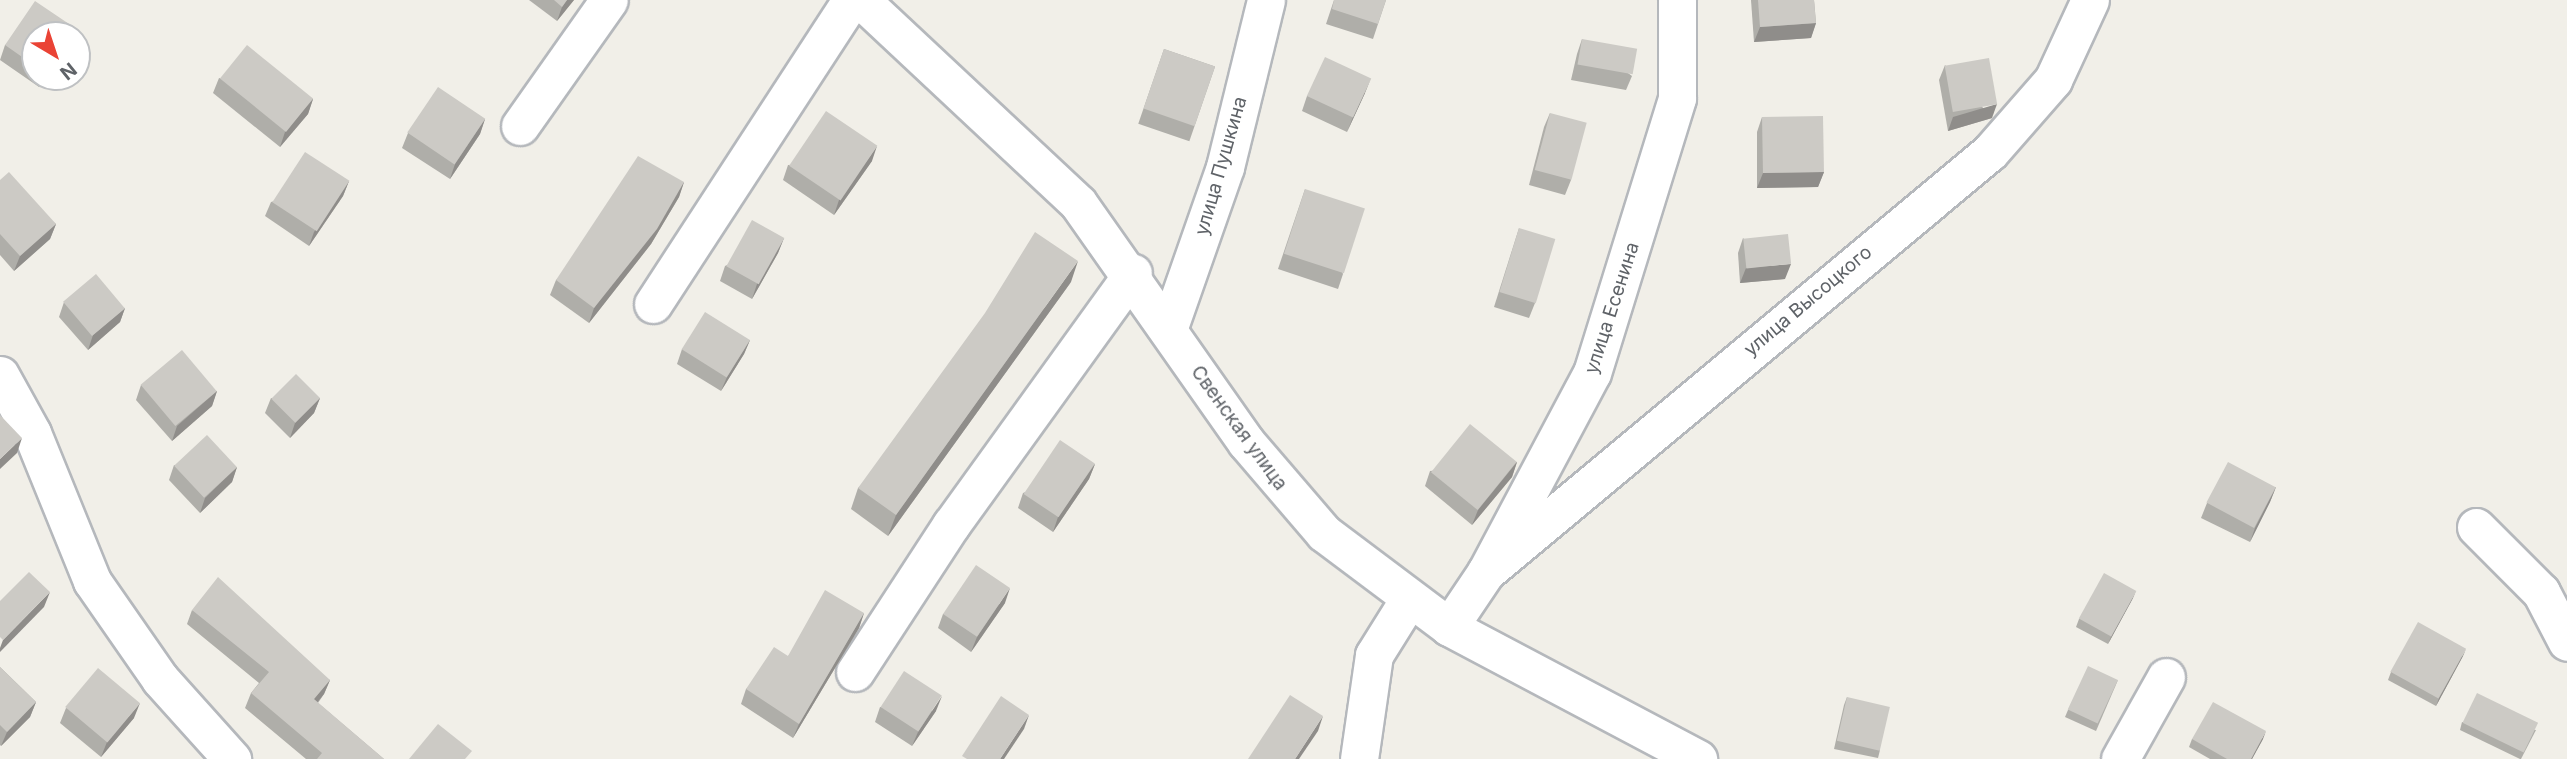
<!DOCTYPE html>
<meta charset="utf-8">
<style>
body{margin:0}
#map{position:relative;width:2567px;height:759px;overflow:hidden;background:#f1efe8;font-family:Inter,sans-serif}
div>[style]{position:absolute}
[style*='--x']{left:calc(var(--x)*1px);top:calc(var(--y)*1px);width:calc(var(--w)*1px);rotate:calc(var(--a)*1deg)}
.roads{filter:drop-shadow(2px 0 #b5b8bc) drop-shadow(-2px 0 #b5b8bc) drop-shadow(0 2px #b5b8bc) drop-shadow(0 -2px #b5b8bc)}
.minor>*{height:37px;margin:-18.5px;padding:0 18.5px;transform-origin:18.5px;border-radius:18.5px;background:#fff}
.wall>*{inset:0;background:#afaea9;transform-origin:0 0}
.shaded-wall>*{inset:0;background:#8f8d8a}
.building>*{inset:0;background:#cccac5;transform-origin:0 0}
span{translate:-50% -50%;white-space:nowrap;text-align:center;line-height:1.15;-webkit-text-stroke:5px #fff;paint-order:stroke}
.street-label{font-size:19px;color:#5f6368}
.north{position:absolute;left:21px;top:21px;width:70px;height:70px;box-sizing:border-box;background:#fff;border:2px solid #bfc1c3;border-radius:50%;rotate:141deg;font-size:19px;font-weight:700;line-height:28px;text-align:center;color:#5f6368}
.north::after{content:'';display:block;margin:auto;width:24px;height:32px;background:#ea4335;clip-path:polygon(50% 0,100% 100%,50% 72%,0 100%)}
</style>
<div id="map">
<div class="roads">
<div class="minor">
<div style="--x:861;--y:0;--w:297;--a:43.1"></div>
<div style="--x:1078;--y:203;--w:292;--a:54.9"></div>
<div style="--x:1246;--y:442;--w:120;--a:49.4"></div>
<div style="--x:1324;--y:533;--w:156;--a:36.9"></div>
<div style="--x:1449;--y:627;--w:282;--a:27.9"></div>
<div style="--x:520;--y:126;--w:154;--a:-54.8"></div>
<div style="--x:653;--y:304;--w:363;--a:-56.9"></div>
<div style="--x:1168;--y:330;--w:173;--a:-70.7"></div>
<div style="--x:1225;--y:167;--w:172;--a:-76.2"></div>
<div style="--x:0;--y:375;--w:66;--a:61.1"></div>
<div style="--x:32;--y:433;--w:160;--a:67.9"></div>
<div style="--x:92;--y:581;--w:119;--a:55.2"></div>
<div style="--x:160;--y:679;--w:108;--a:48"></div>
<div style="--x:2476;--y:527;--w:92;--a:45"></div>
<div style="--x:2541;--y:592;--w:56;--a:62.5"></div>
<div style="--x:1486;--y:572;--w:656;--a:-39.81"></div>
<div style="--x:1990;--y:152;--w:96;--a:-48.8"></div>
<div style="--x:2053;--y:80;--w:88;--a:-65.2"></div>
<div style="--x:1449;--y:627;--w:66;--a:-56.1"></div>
<div style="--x:1486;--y:572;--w:225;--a:-62"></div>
<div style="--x:1592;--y:373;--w:288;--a:-72.8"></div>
<div style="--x:1677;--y:98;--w:98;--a:-90"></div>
<div style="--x:855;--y:672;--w:176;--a:-56.9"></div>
<div style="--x:951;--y:525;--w:311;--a:-54.2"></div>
<div style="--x:1359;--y:759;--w:105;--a:-81.8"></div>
<div style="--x:1374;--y:655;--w:66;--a:-58"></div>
<div style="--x:2120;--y:759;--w:94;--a:-60.7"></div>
</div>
</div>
<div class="wall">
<div style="clip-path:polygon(529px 0,574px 0,557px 21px)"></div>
<div style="clip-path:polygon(1334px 0,1386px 0,1373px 39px,1326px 24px)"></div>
<div style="clip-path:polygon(1751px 0,1814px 0,1816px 23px,1811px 38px,1754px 42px)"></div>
<div style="clip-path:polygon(35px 35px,35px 77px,46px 77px,39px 87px,0 60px,5px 45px)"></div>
<div style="clip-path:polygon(1582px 39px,1632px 76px,1626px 90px,1571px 80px,1577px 54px)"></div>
<div style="left:1164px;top:49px;width:54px;height:79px;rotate:19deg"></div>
<div style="clip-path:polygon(1945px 65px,1992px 118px,1948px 131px,1939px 80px)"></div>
<div style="clip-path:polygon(219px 78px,313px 99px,308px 114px,280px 147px,213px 93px)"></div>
<div style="clip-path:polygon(1365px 93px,1347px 132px,1302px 111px,1307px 96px)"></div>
<div style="clip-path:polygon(1550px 113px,1571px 180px,1565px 195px,1529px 185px,1544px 127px)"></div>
<div style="clip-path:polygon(1762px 117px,1824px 172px,1818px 187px,1757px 188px,1757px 132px)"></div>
<div style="clip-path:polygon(485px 119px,480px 134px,450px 179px,402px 148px,408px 133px)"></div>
<div style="clip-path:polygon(872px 161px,834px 215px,783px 180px,788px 165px)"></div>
<div style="clip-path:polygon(0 180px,56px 224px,50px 239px,14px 271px,0 255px)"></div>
<div style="clip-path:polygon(349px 181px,343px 196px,309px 246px,265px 216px,271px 202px)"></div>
<div style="clip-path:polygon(684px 182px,679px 197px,651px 244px,589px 323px,550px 295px,556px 280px)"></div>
<div style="clip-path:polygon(1305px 189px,1343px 274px,1338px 289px,1278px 269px)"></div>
<div style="clip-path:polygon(1519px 228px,1535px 303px,1529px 318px,1494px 307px)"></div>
<div style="clip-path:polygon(784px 238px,778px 253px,752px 299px,720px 281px,725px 266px)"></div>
<div style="clip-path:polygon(1743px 238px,1785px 279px,1740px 283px,1738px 253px)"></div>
<div style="clip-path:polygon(1071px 282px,888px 536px,851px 509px,858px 488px)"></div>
<div style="clip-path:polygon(64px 302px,125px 308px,120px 322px,88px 350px,59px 317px)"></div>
<div style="clip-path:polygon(750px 340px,744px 354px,721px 391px,677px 364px,682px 349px)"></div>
<div style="clip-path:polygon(141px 385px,217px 391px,212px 406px,172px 441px,136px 400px)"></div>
<div style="clip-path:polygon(271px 398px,320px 398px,314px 413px,290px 438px,265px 413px)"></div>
<div style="clip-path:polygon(1517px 462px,1512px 477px,1472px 525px,1425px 486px,1430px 471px)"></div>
<div style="clip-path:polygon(1095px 464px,1089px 479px,1053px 532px,1018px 508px,1023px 493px)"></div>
<div style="clip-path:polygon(174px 465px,237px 467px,232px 482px,200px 513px,169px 480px)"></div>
<div style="clip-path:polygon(2276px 487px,2270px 502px,2250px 542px,2201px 518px,2207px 503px)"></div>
<div style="clip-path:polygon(2133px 598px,2108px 644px,2076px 627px,2079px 619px)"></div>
<div style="clip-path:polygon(1005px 603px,971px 652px,938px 628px,943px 614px)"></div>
<div style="clip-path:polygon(192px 610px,330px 680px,324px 694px,318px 703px,384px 759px,306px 759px,245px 708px,251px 693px,259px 683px,187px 624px)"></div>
<div style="clip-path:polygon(864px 613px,859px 628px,793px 738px,741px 704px,746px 689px,788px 656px)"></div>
<div style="clip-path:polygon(2463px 656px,2436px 706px,2388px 680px,2391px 672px)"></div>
<div style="clip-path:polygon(0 667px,36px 702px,30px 717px,1px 746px,0 745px)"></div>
<div style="clip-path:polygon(2118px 680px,2096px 731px,2065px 717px,2068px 710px)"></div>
<div style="clip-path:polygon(1847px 697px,1880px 750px,1878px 758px,1834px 749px,1844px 705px)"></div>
<div style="clip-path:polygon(880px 707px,936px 711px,912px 746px,875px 722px)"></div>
<div style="clip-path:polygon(66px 708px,134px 718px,101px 757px,60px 723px)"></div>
<div style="clip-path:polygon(2462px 722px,2536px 730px,2521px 759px,2520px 759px,2460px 730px)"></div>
<div style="clip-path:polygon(2192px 739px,2263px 739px,2252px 759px,2210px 759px,2189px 747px)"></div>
</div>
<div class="shaded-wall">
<div style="clip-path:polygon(567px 0,574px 0,557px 21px,562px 7px)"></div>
<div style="clip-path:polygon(1816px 23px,1811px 38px,1754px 42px,1760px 27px)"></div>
<div style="clip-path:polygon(43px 77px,46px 77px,39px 87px)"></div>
<div style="clip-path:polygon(1371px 78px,1365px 93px,1347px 132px,1353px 117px)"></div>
<div style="clip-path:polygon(313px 99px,308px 114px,280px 147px,285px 132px)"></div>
<div style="clip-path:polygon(1997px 104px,1992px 118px,1948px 131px,1953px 117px)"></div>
<div style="clip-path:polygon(485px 119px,480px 134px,450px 179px,455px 164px)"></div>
<div style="clip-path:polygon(877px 146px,872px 161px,834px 215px,839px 200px)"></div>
<div style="clip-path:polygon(1824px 172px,1818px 187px,1757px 188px,1763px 173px)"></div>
<div style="clip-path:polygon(349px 181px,343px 196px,309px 246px,314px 232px)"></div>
<div style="clip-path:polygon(684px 182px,679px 197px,651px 244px,589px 323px,594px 308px)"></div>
<div style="clip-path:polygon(56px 224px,50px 239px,14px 271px,20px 256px)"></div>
<div style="clip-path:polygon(784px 238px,778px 253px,752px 299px,757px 284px)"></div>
<div style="clip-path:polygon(1078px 261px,1071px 282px,888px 536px,896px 515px)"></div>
<div style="clip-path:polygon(1791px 264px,1785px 279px,1740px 283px,1746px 268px)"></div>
<div style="clip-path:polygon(125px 308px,120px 322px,88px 350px,93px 335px)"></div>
<div style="clip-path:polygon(750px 340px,744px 354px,721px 391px,727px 377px)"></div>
<div style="clip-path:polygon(217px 391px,212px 406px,172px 441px,177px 426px)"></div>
<div style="clip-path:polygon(320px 398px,314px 413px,290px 438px,295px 423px)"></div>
<div style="clip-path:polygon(22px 438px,17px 453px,0 469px,0 459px)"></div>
<div style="clip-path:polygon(1517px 462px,1512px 477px,1472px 525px,1478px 510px)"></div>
<div style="clip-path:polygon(1095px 464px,1089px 479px,1053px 532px,1058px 517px)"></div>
<div style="clip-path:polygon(237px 467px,232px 482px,200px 513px,205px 498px)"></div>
<div style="clip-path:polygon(2276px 487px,2270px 502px,2250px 542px,2255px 528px)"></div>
<div style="clip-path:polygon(1010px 588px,1005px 603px,971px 652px,977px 637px)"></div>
<div style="clip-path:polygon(2136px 591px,2133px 598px,2108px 644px,2111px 637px)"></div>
<div style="clip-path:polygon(50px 592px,44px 607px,0 652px,0 648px,3px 640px)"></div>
<div style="clip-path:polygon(864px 613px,859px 628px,793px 738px,799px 724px)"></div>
<div style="clip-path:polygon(2466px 649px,2463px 656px,2436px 706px,2439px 698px)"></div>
<div style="clip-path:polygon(330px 680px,324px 694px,308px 714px,314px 699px)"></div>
<div style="clip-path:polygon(942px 696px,936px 711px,912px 746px,918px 732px)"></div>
<div style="clip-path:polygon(36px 702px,30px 717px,1px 746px,7px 732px)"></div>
<div style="clip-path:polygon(140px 703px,134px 718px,101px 757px,107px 742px)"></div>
<div style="clip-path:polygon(1029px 715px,1024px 729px,1004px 759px,1000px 759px)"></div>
<div style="clip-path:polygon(1323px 716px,1318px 731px,1299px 759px,1295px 759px)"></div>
<div style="clip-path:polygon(2266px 731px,2263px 739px,2252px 759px,2251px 759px)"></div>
</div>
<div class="building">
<div style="clip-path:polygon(554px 0,567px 0,562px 7px)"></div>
<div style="clip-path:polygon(1334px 0,1386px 0,1378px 24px,1332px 9px)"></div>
<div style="clip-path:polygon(1758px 0,1814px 0,1816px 23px,1760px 27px)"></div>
<div style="clip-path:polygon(35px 1px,75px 28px,70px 35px,35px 35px,35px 66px,5px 45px)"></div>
<div style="left:1582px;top:39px;width:56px;height:26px;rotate:10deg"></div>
<div style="left:247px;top:45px;width:85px;height:43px;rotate:39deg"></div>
<div style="left:1164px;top:49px;width:54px;height:63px;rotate:19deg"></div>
<div style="left:1325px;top:57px;width:51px;height:43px;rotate:25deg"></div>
<div style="left:1989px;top:58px;width:47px;height:45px;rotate:80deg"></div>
<div style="left:438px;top:87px;width:57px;height:55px;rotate:34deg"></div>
<div style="left:826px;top:111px;width:62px;height:66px;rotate:34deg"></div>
<div style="left:1550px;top:113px;width:38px;height:59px;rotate:15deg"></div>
<div style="left:1823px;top:116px;width:56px;height:61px;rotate:89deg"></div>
<div style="left:305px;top:152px;width:53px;height:60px;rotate:33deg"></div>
<div style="clip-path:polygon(638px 156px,684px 182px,657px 229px,594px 308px,556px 280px)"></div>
<div style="clip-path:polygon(9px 172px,56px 224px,20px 256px,0 234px,0 180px)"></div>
<div style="left:1305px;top:189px;width:63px;height:68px;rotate:18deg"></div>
<div style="left:752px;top:220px;width:37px;height:53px;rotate:29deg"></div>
<div style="left:1519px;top:228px;width:38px;height:67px;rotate:17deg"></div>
<div style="clip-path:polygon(1035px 232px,1078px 261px,896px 515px,858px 488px,985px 313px)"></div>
<div style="left:1788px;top:234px;width:30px;height:45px;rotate:84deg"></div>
<div style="left:96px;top:274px;width:45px;height:43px;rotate:50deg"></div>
<div style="left:705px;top:312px;width:53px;height:44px;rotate:32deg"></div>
<div style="left:182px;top:350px;width:54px;height:54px;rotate:50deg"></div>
<div style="left:296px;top:374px;width:34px;height:35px;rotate:45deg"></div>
<div style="clip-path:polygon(0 415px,22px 438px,0 459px)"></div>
<div style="left:1470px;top:424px;width:60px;height:62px;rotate:39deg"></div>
<div style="left:207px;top:435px;width:44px;height:45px;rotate:47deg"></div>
<div style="left:1060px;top:440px;width:42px;height:65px;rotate:34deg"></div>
<div style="left:2228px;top:462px;width:54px;height:46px;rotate:28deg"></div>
<div style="left:976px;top:565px;width:41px;height:59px;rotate:34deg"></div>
<div style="clip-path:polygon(29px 572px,50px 592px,3px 640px,0 637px,0 601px)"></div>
<div style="left:2104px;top:573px;width:37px;height:52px;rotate:29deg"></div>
<div style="clip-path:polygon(218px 577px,330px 680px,314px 699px,384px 759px,317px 759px,322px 753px,251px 693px,269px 672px,192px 610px)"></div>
<div style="clip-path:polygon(825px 590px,864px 613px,799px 724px,746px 689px,774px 647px,788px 656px)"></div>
<div style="left:2418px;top:622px;width:55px;height:57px;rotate:29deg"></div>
<div style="left:2088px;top:666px;width:33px;height:48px;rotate:25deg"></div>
<div style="clip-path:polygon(0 667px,36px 702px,7px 732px,0 725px)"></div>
<div style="left:98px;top:668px;width:55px;height:51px;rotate:40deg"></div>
<div style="left:904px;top:671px;width:45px;height:43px;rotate:33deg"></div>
<div style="left:2477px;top:693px;width:68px;height:33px;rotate:26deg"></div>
<div style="clip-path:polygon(1290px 695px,1323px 716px,1295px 759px,1248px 759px)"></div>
<div style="clip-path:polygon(1001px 696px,1029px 715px,1000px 759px,967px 759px,962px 756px)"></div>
<div style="left:1847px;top:697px;width:44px;height:45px;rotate:13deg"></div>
<div style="clip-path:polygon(2213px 702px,2266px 731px,2251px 759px,2227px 759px,2192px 739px)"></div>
<div style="clip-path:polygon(438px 724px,472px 751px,465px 759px,409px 759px)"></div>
</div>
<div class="street-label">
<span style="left:1221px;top:166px;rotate:-74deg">улица Пушкина</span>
<span style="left:1808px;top:301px;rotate:-40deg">улица Высоцкого</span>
<span style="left:1612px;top:308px;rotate:-72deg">улица Есенина</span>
<span style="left:1239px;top:428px;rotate:54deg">Свенская улица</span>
</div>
<div class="north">N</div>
</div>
